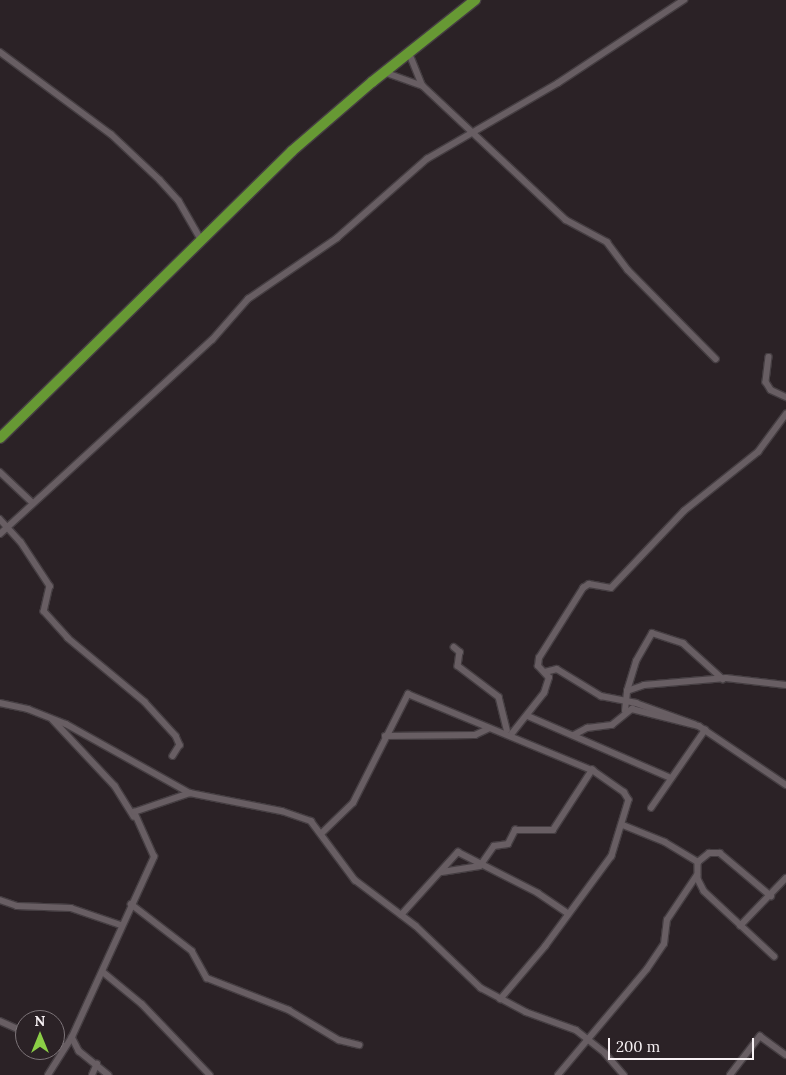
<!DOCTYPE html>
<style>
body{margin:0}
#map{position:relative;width:786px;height:1075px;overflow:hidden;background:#2b2226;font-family:Lora,serif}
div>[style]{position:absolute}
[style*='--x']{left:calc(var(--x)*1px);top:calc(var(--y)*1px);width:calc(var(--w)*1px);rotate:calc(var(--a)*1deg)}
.roads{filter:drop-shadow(1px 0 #453e42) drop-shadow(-1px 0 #453e42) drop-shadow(0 1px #453e42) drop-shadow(0 -1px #453e42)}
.street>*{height:5.5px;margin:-2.75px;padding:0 2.75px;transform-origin:2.75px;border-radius:2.75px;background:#685e63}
.highway>*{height:10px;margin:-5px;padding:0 5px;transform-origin:5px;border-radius:5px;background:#679934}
span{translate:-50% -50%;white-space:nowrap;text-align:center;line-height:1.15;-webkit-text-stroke:5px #2b2226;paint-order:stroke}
.north{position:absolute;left:15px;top:1010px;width:50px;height:50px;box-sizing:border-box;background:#2b2226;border:1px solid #7d7579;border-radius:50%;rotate:0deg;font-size:14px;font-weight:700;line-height:20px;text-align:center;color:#f8f2f5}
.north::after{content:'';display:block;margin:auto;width:18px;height:22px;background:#8bce46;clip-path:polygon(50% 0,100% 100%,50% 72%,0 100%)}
.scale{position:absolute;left:608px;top:1038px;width:146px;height:22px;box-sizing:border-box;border:2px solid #f8f2f5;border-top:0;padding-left:6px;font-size:15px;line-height:18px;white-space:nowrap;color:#f8f2f5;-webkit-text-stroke:4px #2b2226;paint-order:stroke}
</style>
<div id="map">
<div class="roads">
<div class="street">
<div style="--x:0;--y:52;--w:138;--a:36.5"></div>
<div style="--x:111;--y:134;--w:67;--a:43.2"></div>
<div style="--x:160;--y:180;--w:28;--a:48"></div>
<div style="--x:179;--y:201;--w:46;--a:60.1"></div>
<div style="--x:409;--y:52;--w:35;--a:68"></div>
<div style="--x:384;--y:72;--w:41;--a:19.7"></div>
<div style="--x:423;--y:86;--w:196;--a:43.1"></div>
<div style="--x:566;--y:220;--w:47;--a:28.2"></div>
<div style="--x:607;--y:242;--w:35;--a:53"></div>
<div style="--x:628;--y:270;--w:125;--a:45.3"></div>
<div style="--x:769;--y:357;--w:25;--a:97"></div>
<div style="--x:766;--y:382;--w:9;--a:58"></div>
<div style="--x:771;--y:390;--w:17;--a:25"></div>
<div style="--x:0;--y:472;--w:45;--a:43.2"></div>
<div style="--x:0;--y:519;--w:31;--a:48"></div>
<div style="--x:21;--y:542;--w:53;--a:56.6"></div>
<div style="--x:50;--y:586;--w:26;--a:103"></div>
<div style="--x:44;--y:611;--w:36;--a:48"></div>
<div style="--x:68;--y:638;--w:100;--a:39.7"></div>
<div style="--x:145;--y:702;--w:46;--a:47.6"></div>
<div style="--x:176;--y:736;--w:10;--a:66"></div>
<div style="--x:180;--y:745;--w:13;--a:122"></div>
<div style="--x:0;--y:534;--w:287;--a:-42.5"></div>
<div style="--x:212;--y:340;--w:55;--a:-48.7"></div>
<div style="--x:248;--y:299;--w:108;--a:-34.4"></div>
<div style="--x:337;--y:238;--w:120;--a:-41.3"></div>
<div style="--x:427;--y:159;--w:151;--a:-30.1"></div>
<div style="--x:558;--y:83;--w:151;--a:-33.4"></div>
<div style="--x:454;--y:647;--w:8;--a:40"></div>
<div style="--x:460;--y:652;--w:14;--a:98"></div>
<div style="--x:458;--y:666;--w:51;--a:37.1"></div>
<div style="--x:499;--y:697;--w:34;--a:76"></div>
<div style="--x:545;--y:672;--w:12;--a:-14"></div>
<div style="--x:557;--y:669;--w:52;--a:31.5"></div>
<div style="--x:601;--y:696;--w:36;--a:11"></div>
<div style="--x:636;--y:703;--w:62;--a:19.9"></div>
<div style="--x:627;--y:691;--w:31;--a:-73"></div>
<div style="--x:636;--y:661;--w:32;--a:-60"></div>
<div style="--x:652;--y:633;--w:33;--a:18"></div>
<div style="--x:683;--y:643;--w:54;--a:42"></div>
<div style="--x:0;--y:703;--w:29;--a:12"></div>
<div style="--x:28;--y:709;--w:41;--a:21.5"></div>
<div style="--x:66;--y:724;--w:142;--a:29.1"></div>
<div style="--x:190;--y:793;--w:94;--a:11.1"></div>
<div style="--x:282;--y:811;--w:31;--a:19"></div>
<div style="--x:311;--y:821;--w:74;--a:53.3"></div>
<div style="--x:355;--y:880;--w:76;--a:37"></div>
<div style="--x:416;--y:926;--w:90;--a:43.6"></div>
<div style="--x:481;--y:988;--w:51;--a:28.1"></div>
<div style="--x:526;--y:1012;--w:53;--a:19.8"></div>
<div style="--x:576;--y:1030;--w:37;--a:38"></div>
<div style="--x:605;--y:1053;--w:29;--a:49"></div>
<div style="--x:625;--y:711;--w:20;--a:-84"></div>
<div style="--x:627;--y:691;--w:18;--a:-19"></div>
<div style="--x:644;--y:685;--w:82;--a:-4.9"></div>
<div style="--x:726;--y:678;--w:60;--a:6.7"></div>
<div style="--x:528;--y:716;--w:156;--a:23.4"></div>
<div style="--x:53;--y:720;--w:91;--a:46.8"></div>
<div style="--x:115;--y:786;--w:36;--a:58"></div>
<div style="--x:574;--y:735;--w:15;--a:-28"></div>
<div style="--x:587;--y:728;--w:25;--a:-7"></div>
<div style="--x:612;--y:725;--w:26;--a:-39"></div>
<div style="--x:632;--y:709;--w:69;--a:14.2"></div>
<div style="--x:699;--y:726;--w:105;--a:34.1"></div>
<div style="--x:385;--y:736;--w:90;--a:-0.6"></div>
<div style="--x:475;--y:735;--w:14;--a:-25"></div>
<div style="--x:510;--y:736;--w:55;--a:-51.7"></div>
<div style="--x:544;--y:693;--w:16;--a:-72"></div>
<div style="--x:549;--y:678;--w:16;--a:-133"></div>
<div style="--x:538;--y:666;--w:8;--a:-83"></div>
<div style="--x:539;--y:658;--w:83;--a:-57.8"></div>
<div style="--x:583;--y:588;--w:7;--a:-34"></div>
<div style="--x:589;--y:584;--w:22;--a:10"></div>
<div style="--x:611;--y:588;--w:106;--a:-46.5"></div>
<div style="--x:684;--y:511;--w:95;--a:-38.6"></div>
<div style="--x:758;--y:452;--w:47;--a:-53.6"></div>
<div style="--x:651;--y:808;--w:95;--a:-55.3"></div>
<div style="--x:623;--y:825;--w:45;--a:22"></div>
<div style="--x:665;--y:842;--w:39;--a:31"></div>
<div style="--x:698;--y:862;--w:17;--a:90"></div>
<div style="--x:698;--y:879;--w:13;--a:63"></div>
<div style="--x:704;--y:891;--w:96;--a:42.9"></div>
<div style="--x:322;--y:833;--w:43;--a:-44.1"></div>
<div style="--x:353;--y:803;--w:122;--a:-63.2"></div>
<div style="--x:408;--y:694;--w:201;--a:22.5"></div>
<div style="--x:594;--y:771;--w:37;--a:35"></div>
<div style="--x:624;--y:792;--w:9;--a:58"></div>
<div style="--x:629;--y:800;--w:59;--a:106.9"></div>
<div style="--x:612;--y:856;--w:112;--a:126.3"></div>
<div style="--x:546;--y:946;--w:70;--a:130.3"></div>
<div style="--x:698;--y:862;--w:14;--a:-39"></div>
<div style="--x:709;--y:853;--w:11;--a:0"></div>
<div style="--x:720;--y:853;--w:67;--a:40.1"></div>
<div style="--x:442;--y:872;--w:38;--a:-9"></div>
<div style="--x:480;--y:866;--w:24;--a:-55"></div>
<div style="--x:494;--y:846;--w:14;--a:-8"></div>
<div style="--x:508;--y:844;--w:16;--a:-63"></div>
<div style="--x:515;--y:830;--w:38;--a:0"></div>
<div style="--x:553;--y:830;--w:72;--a:-57"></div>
<div style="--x:0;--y:900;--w:18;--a:19"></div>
<div style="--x:17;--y:906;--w:54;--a:2.1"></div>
<div style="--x:71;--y:908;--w:53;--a:18.8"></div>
<div style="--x:131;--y:904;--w:77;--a:37.6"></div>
<div style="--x:192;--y:951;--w:31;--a:61"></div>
<div style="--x:207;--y:978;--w:88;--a:21.3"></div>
<div style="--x:289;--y:1010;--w:58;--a:31"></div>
<div style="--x:339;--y:1040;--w:21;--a:14"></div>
<div style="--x:401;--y:915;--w:85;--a:-47.9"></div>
<div style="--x:458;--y:852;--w:90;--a:27.1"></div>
<div style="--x:538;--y:893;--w:37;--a:34"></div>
<div style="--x:740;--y:926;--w:66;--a:-46.2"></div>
<div style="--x:103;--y:972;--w:50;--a:39.4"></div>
<div style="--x:142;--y:1004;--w:98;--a:46.2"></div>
<div style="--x:0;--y:1021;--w:27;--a:24"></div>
<div style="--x:72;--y:1037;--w:16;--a:63"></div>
<div style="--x:79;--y:1051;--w:38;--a:39"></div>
<div style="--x:42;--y:1050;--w:7;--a:27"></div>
<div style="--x:48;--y:1053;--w:17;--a:-24"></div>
<div style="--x:48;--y:1075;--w:45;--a:-57.7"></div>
<div style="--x:72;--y:1037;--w:198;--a:-65.5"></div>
<div style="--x:154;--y:857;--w:49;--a:-114"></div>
<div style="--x:134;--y:812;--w:59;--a:-18.7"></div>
<div style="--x:92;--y:1075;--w:12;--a:-66"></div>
<div style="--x:558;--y:1075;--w:138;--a:-50"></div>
<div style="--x:647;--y:969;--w:30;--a:-56"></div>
<div style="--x:664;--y:944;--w:24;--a:-83"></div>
<div style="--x:667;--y:920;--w:54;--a:-56.3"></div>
<div style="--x:730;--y:1075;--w:49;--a:-52.4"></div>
<div style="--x:760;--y:1036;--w:32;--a:36"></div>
</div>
<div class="highway">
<div style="--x:0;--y:438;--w:409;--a:-44.5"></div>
<div style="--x:292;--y:151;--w:106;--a:-40.8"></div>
<div style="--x:372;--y:82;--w:132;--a:-38.5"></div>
</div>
</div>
<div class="north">N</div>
<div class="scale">200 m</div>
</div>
